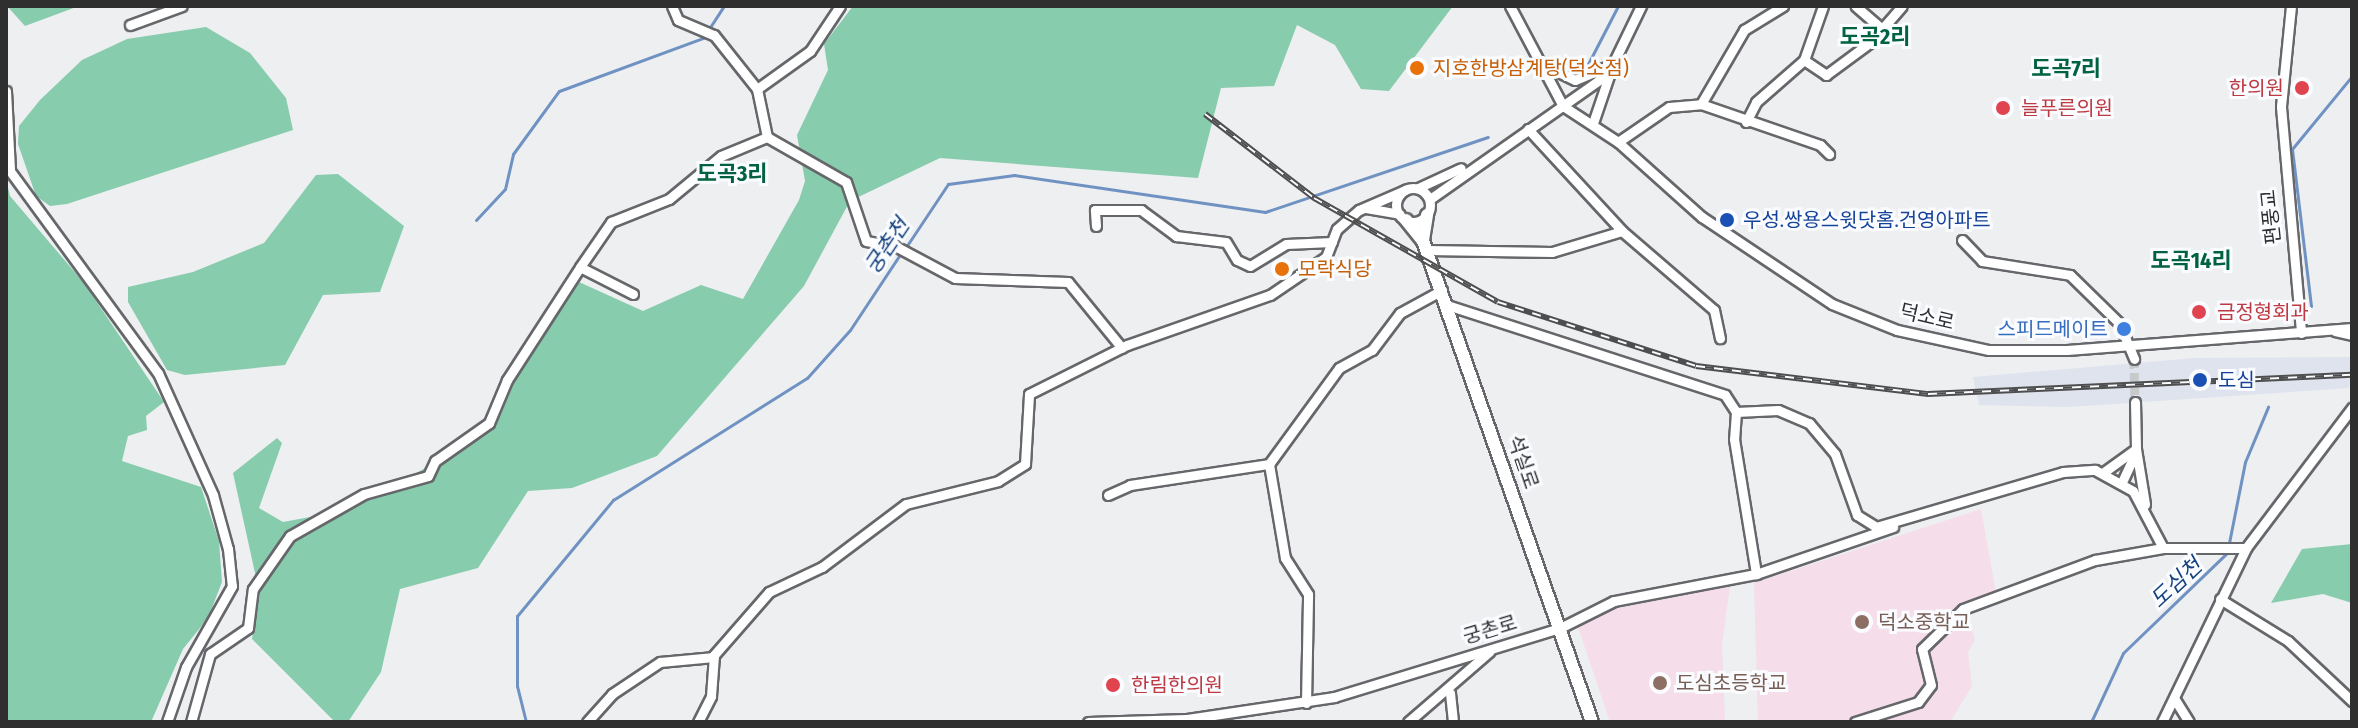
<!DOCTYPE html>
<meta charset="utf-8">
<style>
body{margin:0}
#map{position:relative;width:2358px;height:728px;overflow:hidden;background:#edeff1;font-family:"Fira Sans Condensed","Noto Sans KR",sans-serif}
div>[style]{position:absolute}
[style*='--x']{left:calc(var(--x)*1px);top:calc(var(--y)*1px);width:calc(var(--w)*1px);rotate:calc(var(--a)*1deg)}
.built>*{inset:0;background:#dee3ed}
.education>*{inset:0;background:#f5dde9}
.forest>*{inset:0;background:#88ccae}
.stream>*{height:3px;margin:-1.5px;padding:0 1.5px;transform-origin:1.5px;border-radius:1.5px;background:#7092c2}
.street-tunnel>*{height:9px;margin-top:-4.5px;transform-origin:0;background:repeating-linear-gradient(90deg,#c7c9ca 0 9px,transparent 0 13.5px)}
.roads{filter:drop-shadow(2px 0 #66676a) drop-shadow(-2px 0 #66676a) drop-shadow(0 2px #66676a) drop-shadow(0 -2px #66676a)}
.street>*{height:9px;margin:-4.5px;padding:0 4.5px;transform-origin:4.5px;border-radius:4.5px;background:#fff}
.street>.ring{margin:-4.5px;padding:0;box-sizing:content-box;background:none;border:9px solid #fff;border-radius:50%}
.secondary>*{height:12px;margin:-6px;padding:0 6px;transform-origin:6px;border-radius:6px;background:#fff}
.rail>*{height:6px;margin-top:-3px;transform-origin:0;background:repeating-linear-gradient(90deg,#fafcff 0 9px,#4e4e4f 0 18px);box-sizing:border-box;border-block:2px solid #4e4e4f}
.dots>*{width:22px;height:22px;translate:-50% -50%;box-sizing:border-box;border:4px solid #fafcff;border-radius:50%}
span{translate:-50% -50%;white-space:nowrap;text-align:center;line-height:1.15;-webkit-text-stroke:6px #fafcff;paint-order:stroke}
.food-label{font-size:20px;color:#c56008}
.left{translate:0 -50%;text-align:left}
.health-label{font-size:20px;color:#be3a42}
.right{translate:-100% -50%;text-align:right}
.street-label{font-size:20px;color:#2f2f30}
.transit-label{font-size:20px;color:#164399}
.shop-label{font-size:20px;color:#366cbe}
.education-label{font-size:20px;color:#785e54}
.neighbourhood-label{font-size:22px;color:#00623e;font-weight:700}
.water-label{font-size:22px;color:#15417d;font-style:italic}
.frame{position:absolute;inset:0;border:8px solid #2f2f30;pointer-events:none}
</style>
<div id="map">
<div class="built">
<div style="clip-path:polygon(2352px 357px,2349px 388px,2069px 407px,1979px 405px,1973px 377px,2195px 358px)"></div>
</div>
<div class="education">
<div style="clip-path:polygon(1981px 509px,1996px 593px,1964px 604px,1975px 640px,1968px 652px,1972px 686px,1950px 722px,1758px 722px,1754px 583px)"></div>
<div style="clip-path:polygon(1730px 586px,1722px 644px,1725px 722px,1610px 722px,1578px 627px,1615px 609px)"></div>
</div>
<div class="forest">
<div style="clip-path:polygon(7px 6px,79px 6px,25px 26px)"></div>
<div style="clip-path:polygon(853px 6px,1453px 6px,1389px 91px,1361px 89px,1335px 45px,1297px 25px,1274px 86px,1221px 88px,1198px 178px,940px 158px,850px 201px,804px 286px,657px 456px,572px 488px,528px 491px,478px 568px,400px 589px,381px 672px,348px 722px,335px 722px,252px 639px,259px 591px,233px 473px,277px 438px,282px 443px,259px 508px,283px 522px,348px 510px,475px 441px,501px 414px,537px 327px,579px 282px,643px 311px,701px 285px,743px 299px,799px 200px,805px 181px,797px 135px,828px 70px,824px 44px)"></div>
<div style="clip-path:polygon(206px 27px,250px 53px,286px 98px,293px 130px,67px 204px,50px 206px,36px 196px,18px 144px,19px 126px,40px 100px,82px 60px,127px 39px)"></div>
<div style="clip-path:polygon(338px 174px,404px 226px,380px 292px,323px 295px,285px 365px,185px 375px,167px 370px,128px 302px,128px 287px,193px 272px,264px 243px,316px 175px)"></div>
<div style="clip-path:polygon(6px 179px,10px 196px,84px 283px,164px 402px,146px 416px,147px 430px,128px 436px,122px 461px,201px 487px,219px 541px,222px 582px,208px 618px,183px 649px,151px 722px,6px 722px)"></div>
<div style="clip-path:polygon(2352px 544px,2352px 603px,2323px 594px,2271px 603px,2302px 549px)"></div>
</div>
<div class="stream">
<div style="--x:1588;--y:64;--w:65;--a:-62.7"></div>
<div style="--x:476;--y:220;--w:42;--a:-46.9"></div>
<div style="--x:505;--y:189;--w:36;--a:-77"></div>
<div style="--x:513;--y:154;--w:78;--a:-53.9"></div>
<div style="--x:559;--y:91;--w:153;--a:-20.2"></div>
<div style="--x:703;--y:38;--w:38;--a:-57"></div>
<div style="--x:906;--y:247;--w:76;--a:-56.3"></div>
<div style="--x:948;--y:184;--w:67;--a:-7.8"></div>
<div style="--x:1014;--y:175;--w:254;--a:8.4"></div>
<div style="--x:1265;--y:212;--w:235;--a:-18.6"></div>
<div style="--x:2311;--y:306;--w:158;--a:-96.9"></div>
<div style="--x:2292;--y:149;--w:94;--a:-50.6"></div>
<div style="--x:526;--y:722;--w:37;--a:-104"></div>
<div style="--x:517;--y:686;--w:70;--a:-90"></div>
<div style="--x:517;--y:616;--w:151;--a:-50.4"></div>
<div style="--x:613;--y:500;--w:229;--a:-32.2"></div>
<div style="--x:807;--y:378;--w:64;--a:-48.1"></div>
<div style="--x:850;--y:330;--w:92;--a:-56.5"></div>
<div style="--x:2091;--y:722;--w:76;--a:-65.1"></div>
<div style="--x:2123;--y:653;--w:144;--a:-43.9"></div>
<div style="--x:2227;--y:553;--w:93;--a:-78.8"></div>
<div style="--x:2245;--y:462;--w:60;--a:-67.3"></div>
</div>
<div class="street-tunnel">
<div style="--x:2134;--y:359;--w:43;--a:88.7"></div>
</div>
<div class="roads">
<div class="street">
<div style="--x:672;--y:6;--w:15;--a:67"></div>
<div style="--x:678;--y:20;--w:39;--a:23"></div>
<div style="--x:714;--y:35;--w:69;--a:51.5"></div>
<div style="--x:840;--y:6;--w:54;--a:123.7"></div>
<div style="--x:810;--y:51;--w:65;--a:144.4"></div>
<div style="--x:757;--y:89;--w:49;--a:78.2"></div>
<div style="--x:767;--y:137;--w:91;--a:29.7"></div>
<div style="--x:846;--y:182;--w:62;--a:71.3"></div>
<div style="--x:866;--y:241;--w:29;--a:10"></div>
<div style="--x:895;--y:246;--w:68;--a:28.1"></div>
<div style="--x:955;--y:278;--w:113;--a:2"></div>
<div style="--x:1068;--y:282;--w:85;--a:50.7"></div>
<div style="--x:1510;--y:6;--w:113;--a:62.1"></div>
<div style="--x:2291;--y:6;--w:101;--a:95.7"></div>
<div style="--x:2281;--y:107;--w:227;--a:84.9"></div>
<div style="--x:130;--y:25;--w:55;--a:-20.1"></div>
<div style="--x:1882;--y:29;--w:30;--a:-49"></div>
<div style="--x:1804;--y:60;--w:27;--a:34"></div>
<div style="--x:1826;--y:75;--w:57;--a:-36.5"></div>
<div style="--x:1872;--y:41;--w:16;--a:-50"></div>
<div style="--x:1882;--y:29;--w:35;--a:-139"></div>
<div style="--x:1544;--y:65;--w:34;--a:26"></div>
<div style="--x:1575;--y:80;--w:41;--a:-22.8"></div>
<div style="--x:6;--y:91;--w:80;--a:87.1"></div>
<div style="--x:10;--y:171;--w:250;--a:53.8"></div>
<div style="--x:158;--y:373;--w:134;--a:65.7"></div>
<div style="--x:213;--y:495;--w:56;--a:74.5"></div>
<div style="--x:228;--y:549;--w:37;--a:84"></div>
<div style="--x:232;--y:586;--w:93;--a:119.6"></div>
<div style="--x:186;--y:667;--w:58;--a:109.1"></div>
<div style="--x:1701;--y:104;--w:126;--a:19"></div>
<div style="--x:1820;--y:145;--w:13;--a:45"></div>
<div style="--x:1563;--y:106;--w:66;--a:33.2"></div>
<div style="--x:1618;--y:142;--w:113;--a:41.8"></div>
<div style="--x:1702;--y:217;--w:156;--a:33.8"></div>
<div style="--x:1832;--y:304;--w:70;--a:21.8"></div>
<div style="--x:1897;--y:330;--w:94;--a:12.3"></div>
<div style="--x:1989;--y:350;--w:78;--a:0"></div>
<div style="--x:2067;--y:350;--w:286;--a:-4.4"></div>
<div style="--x:1746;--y:122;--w:22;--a:-63"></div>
<div style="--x:1756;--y:102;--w:64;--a:-41.2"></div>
<div style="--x:1804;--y:60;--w:57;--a:-70.6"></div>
<div style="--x:1593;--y:123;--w:59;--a:-71.3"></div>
<div style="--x:1528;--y:129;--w:139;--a:47.3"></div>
<div style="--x:1618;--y:142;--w:62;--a:-34.5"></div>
<div style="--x:1669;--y:107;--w:32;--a:-5"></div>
<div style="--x:1701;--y:104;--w:86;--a:-59.8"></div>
<div style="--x:1744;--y:30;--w:46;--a:-31.6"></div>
<div class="ring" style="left:1396px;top:188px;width:25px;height:25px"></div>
<div style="--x:1418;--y:188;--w:47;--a:-24.9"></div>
<div style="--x:1430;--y:199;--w:218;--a:-35.1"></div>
<div style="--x:1608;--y:74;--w:76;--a:-64.1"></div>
<div style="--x:1366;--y:208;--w:34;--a:10"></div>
<div style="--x:1096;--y:226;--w:16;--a:-94"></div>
<div style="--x:1095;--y:210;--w:46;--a:0"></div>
<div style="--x:1141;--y:210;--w:44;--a:36.6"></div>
<div style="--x:1176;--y:236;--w:50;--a:6.8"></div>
<div style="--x:1226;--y:242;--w:21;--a:59"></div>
<div style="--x:1237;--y:260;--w:14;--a:25"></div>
<div style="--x:1250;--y:266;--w:42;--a:-31.4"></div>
<div style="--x:1286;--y:244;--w:46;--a:-2.5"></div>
<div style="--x:1962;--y:240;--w:29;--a:46"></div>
<div style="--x:1982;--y:261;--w:89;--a:9"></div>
<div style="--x:2070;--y:275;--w:69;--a:44.4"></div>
<div style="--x:2119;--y:323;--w:39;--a:67"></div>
<div style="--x:1427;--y:250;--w:125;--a:0.9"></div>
<div style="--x:1552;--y:252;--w:73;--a:-16.7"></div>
<div style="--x:1622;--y:231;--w:121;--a:40.7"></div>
<div style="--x:1714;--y:310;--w:29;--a:78"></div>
<div style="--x:633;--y:294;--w:59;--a:-153"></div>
<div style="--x:580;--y:267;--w:55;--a:-55.4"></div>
<div style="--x:611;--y:222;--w:62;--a:-21.6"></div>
<div style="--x:669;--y:199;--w:67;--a:-39.6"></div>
<div style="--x:721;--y:156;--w:50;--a:-22.4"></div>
<div style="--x:1447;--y:305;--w:292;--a:17.9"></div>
<div style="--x:1725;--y:395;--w:20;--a:57"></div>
<div style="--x:1736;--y:412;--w:27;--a:94"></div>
<div style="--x:1734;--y:439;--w:137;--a:80.7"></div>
<div style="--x:2335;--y:331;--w:17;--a:13"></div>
<div style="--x:1736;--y:412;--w:42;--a:-2.7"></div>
<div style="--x:1778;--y:410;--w:34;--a:23"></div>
<div style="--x:1809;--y:423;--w:40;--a:50"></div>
<div style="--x:1835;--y:454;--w:65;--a:70.2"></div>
<div style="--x:1857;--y:515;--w:22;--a:32"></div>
<div style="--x:1876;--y:527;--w:195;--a:-16.4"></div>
<div style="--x:2063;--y:472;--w:32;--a:-4"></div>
<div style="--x:2095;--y:470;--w:43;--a:28.9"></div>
<div style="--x:2133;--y:491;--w:64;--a:62.2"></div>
<div style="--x:2136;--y:449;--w:56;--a:80.7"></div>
<div style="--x:2104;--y:472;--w:39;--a:-36"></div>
<div style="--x:2136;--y:449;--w:47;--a:-91.2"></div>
<div style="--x:2122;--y:482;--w:29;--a:-65"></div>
<div style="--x:1108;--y:495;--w:24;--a:-24"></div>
<div style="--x:1130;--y:485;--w:141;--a:-8.6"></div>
<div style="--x:2220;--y:599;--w:80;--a:31.7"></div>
<div style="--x:2288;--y:641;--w:88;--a:43.2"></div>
<div style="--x:1450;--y:693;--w:29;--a:84"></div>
<div style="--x:2174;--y:698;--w:28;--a:58"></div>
<div style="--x:1306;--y:703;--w:109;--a:-88.9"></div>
<div style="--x:1308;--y:594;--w:43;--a:-122.6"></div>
<div style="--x:1285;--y:558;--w:95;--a:-99.7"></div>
<div style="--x:1269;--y:464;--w:119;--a:-53.9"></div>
<div style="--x:1339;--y:368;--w:38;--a:-29"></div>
<div style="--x:1372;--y:350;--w:46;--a:-52.9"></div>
<div style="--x:1400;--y:313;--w:48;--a:-28.7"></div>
<div style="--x:191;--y:722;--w:71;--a:-74.4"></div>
<div style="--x:210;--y:654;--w:46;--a:-34.4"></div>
<div style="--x:248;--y:628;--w:39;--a:-83"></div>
<div style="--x:253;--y:589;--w:65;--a:-55.1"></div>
<div style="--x:290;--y:536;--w:85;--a:-29.6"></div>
<div style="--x:364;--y:494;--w:66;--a:-15.7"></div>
<div style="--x:428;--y:476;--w:17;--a:-65"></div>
<div style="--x:435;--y:461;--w:66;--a:-35.1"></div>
<div style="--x:489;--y:423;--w:47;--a:-67.3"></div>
<div style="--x:507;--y:380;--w:135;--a:-57.1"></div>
<div style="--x:587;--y:722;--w:38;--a:-48"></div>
<div style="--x:612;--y:694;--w:58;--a:-33.7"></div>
<div style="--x:660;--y:662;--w:54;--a:-5.3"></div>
<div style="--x:698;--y:722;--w:29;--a:-63"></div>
<div style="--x:711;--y:696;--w:41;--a:-85.8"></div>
<div style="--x:714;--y:655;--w:84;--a:-48.9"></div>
<div style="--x:769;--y:592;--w:59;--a:-25.3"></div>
<div style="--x:822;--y:567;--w:105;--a:-36.9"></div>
<div style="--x:906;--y:504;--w:95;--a:-14"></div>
<div style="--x:998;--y:481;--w:32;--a:-32"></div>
<div style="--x:1025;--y:464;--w:70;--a:-86.7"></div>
<div style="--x:1029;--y:394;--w:110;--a:-26.6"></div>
<div style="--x:1127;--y:345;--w:151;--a:-19.3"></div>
<div style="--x:1270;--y:295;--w:68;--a:-34.2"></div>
<div style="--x:1326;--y:257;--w:30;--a:-69"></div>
<div style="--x:1337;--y:229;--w:29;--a:-41"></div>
<div style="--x:1359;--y:210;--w:50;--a:-23.5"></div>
<div style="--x:1088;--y:722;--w:99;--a:-1.7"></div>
<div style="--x:1187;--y:719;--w:149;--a:-8.5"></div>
<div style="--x:1334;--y:697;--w:236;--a:-17"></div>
<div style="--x:1560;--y:628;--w:60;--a:-26.6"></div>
<div style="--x:1614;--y:601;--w:145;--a:-10.8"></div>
<div style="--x:1756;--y:574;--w:145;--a:-18.9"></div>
<div style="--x:1408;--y:722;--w:108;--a:-40.9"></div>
<div style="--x:1855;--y:722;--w:66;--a:-17.6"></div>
<div style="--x:1918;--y:702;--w:21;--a:-53"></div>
<div style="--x:1931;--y:685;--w:37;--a:-104"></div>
<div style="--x:1922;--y:649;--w:57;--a:-44.3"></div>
<div style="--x:1963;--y:609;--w:141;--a:-20.4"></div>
<div style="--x:2095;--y:560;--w:69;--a:-10"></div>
<div style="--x:2163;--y:548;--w:83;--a:0"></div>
<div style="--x:2162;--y:722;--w:193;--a:-64.2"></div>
<div style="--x:2246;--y:548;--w:176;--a:-52.9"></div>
</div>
<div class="secondary">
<div style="--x:1427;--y:215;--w:26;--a:99"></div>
<div style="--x:1423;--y:241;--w:510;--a:70.64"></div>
<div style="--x:1406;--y:220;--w:27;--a:51"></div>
</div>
</div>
<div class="rail">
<div style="--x:1205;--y:114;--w:138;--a:37.6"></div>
<div style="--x:1314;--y:198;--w:211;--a:29.5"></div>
<div style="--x:1498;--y:302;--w:208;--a:17.9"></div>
<div style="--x:1696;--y:366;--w:234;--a:6.9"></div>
<div style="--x:1928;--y:394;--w:424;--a:-2.6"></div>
</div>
<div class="dots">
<div style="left:1417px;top:68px;background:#e8710a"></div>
<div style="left:2302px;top:88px;background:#e0444e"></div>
<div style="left:2003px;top:108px;background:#e0444e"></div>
<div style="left:1727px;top:220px;background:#1a4fb4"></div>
<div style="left:1282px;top:269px;background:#e8710a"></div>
<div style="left:2199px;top:312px;background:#e0444e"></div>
<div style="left:2124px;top:329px;background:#3f7fe0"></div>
<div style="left:2200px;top:380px;background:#1a4fb4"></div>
<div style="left:1862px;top:622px;background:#8d6e63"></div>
<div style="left:1660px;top:683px;background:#8d6e63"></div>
<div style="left:1113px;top:685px;background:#e0444e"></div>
</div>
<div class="food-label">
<span class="left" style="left:1433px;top:68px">지호한방삼계탕(덕소점)</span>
<span class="left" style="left:1298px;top:269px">모락식당</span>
</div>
<div class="health-label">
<span class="right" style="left:2284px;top:88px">한의원</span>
<span class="left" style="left:2021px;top:108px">늘푸른의원</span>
<span class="left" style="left:2217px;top:312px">금정형회과</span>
<span class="left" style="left:1131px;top:685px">한림한의원</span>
</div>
<div class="street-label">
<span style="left:2271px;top:217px;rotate:-96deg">편풍교</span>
<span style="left:1927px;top:317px;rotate:13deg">덕소로</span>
<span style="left:1523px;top:462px;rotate:71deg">석실로</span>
<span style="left:1490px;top:630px;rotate:-17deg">궁촌로</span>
</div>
<div class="transit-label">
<span class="left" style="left:1743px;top:220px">우성.쌍용스윗닷홈.건영아파트</span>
<span class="left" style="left:2218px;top:380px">도심</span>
</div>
<div class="shop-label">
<span class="right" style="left:2108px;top:329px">스피드메이트</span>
</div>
<div class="education-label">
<span class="left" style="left:1878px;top:622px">덕소중학교</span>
<span class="left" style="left:1676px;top:683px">도심초등학교</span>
</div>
<div class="neighbourhood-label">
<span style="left:1875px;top:37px">도곡2리</span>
<span style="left:2066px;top:69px">도곡7리</span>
<span style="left:732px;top:174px">도곡3리</span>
<span style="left:2191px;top:261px">도곡14리</span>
</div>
<div class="water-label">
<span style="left:887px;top:246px;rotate:-56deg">궁촌천</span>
<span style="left:2176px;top:583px;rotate:-43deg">도심천</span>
</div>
<div class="frame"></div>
</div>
